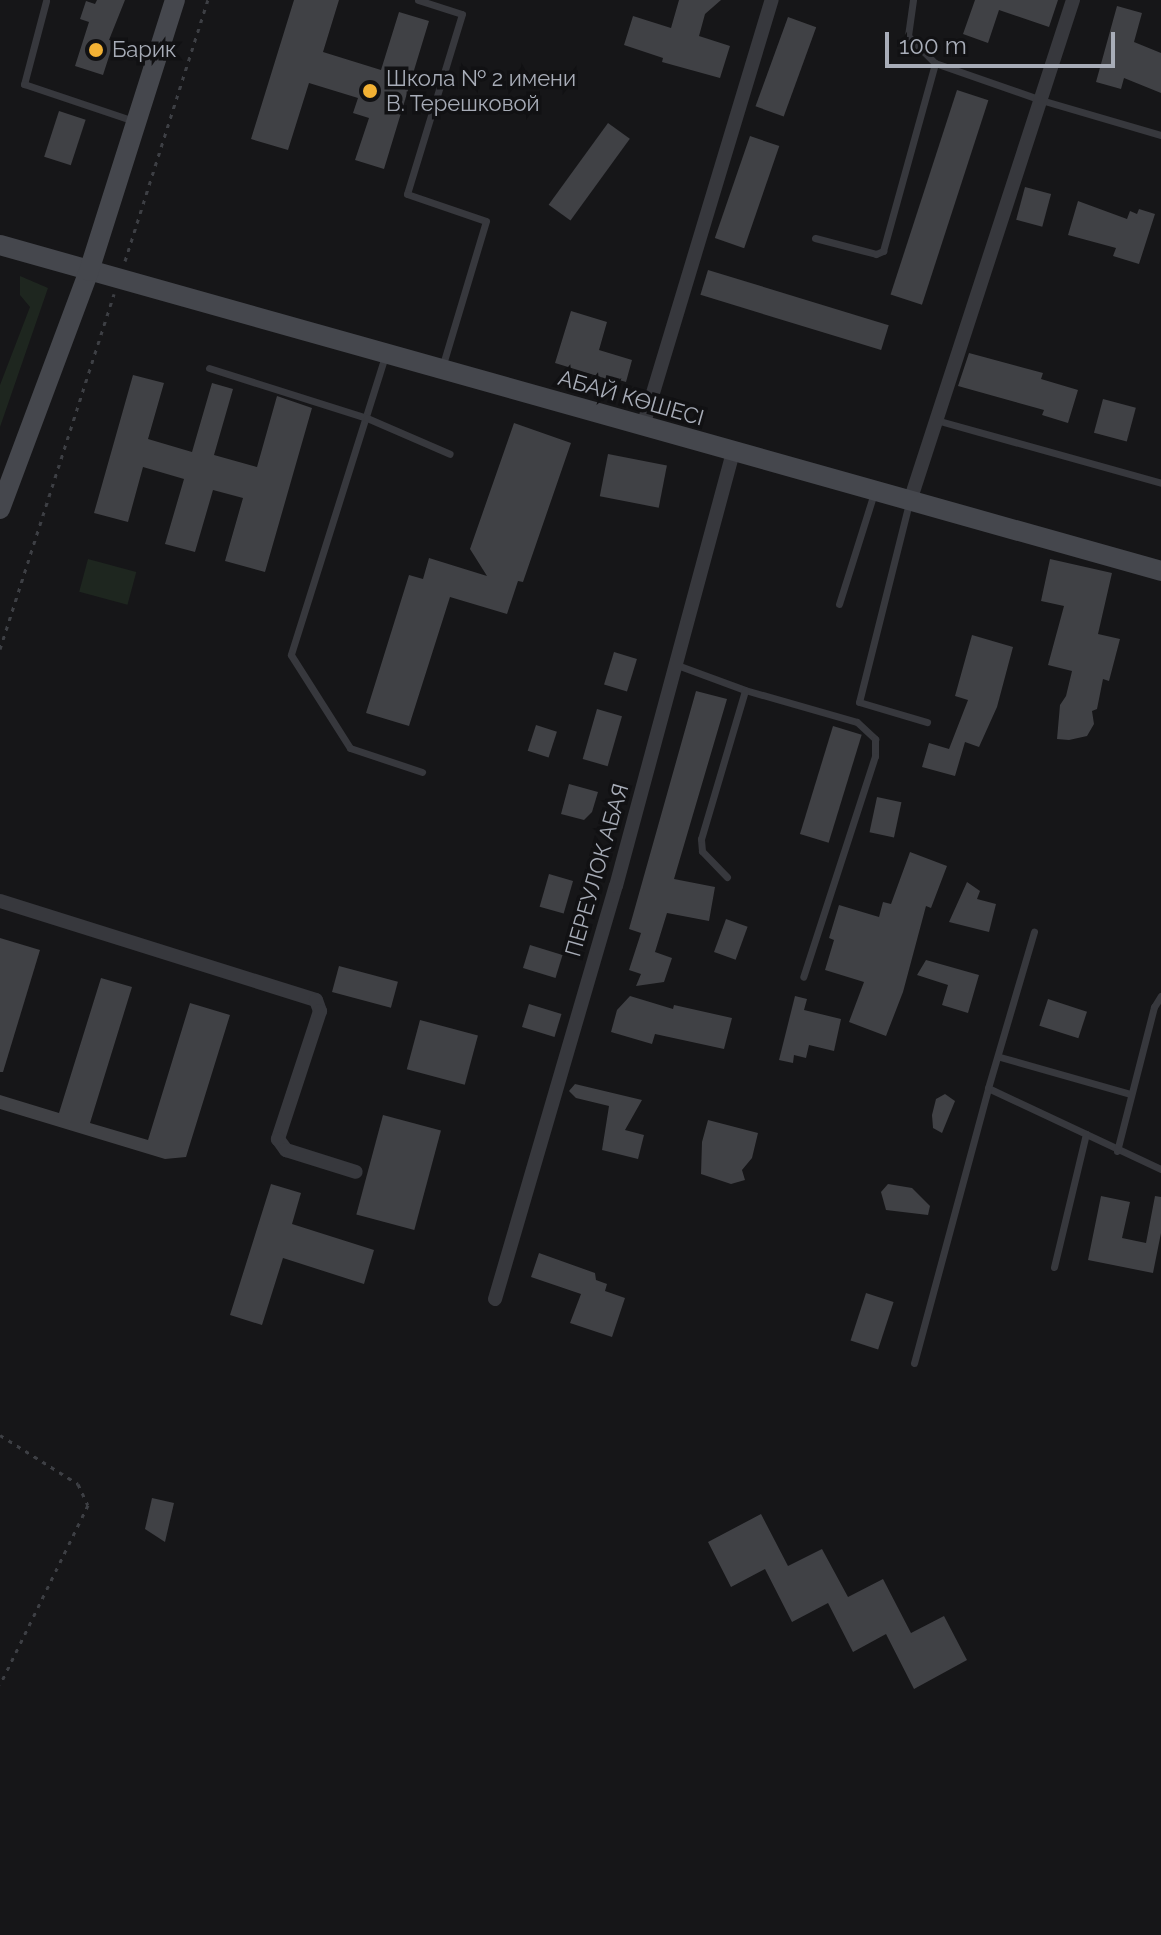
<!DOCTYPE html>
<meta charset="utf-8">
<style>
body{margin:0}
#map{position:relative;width:1161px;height:1935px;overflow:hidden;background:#161618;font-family:Raleway,sans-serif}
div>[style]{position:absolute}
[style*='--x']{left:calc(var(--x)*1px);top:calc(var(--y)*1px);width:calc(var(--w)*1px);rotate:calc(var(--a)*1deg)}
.green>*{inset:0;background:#1e261f;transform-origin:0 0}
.building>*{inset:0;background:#404145;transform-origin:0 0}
.path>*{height:3px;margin-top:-1.5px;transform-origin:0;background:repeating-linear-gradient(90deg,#3d3f44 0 4px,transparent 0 10px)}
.lane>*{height:7px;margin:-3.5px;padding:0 3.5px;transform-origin:3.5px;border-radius:3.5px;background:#37383d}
.street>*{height:14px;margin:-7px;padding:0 7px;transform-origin:7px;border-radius:7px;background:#37383d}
.secondary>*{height:20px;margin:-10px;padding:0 10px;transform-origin:10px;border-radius:10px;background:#45474d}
.dots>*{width:22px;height:22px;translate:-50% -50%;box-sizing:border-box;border:4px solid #111113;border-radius:50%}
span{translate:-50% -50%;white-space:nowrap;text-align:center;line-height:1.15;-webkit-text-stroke:7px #111113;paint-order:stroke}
.poi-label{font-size:22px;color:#a8adb8}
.left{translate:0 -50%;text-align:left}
.street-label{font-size:22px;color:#a8adb8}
.scale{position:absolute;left:885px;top:32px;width:230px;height:36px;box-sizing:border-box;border:4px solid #a8adb8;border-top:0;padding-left:10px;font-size:24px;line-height:28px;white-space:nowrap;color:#a8adb8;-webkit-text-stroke:6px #111113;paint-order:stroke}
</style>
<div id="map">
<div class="green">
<div style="clip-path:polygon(20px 276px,48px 288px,0 427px,0 385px,30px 307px,20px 295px)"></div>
<div style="left:88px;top:559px;width:50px;height:34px;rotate:15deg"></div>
</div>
<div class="building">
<div style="clip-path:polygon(97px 0,125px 0,109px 40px,114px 41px,103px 75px,75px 66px,89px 22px,80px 19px,86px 1px,95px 4px)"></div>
<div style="clip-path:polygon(294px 0,339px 0,323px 52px,381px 70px,399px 12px,429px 21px,384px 169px,355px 160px,369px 118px,353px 113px,358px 98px,309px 83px,288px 150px,251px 139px)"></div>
<div style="clip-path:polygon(679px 0,721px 0,705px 14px,699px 36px,730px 46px,720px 78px,662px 62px,663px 58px,624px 45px,633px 16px,671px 28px)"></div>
<div style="clip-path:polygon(975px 0,1058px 0,1049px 27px,999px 10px,988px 43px,963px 34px)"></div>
<div style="clip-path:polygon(1117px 6px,1142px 13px,1134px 42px,1161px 53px,1161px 93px,1124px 78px,1121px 89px,1096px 82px)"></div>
<div style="left:788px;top:17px;width:30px;height:95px;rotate:20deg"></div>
<div style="left:957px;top:90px;width:33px;height:215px;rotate:18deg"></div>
<div style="left:59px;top:111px;width:28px;height:48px;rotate:18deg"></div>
<div style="left:608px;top:123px;width:27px;height:101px;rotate:36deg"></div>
<div style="left:750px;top:136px;width:31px;height:108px;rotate:19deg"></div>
<div style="left:1025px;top:187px;width:27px;height:34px;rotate:15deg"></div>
<div style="clip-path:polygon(1078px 201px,1127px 219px,1130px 211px,1137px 214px,1139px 209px,1155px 214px,1139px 264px,1113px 256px,1116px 248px,1068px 235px)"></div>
<div style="left:708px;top:270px;width:189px;height:26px;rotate:17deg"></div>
<div style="clip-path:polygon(571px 311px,607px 322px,599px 350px,632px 360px,626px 382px,619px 380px,616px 392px,601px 387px,604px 378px,555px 363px)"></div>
<div style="clip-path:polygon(969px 353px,1043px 373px,1041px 379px,1078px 390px,1068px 423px,1042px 415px,1044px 410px,958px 386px)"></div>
<div style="clip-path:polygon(133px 375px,164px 383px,148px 439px,192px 452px,212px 383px,233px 389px,214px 455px,257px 467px,277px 396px,312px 408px,265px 572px,225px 561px,243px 498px,213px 490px,195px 552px,165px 544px,184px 479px,143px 467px,128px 522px,94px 513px)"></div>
<div style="left:1103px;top:399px;width:34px;height:35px;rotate:15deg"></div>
<div style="clip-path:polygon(514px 423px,571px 443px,523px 582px,518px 581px,507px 614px,450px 597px,409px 726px,366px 713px,409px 575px,423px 579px,429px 558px,487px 576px,470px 549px)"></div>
<div style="left:608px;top:454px;width:60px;height:43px;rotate:11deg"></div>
<div style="clip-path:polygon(1050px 559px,1112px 573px,1098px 634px,1120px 639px,1109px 681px,1103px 679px,1097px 709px,1092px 711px,1094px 724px,1087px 736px,1069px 740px,1057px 739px,1060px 705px,1066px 696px,1072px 671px,1048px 665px,1064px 606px,1041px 601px)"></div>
<div style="clip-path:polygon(972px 635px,1013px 647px,997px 707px,979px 747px,965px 742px,955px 776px,922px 767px,929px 743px,949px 749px,968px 700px,955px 696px)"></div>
<div style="left:614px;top:652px;width:24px;height:34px;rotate:17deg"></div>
<div style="clip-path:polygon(696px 691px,727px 699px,674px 879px,715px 887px,709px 921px,667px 913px,655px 952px,672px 958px,664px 982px,636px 986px,641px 974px,629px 970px,641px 933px,629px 929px)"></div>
<div style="left:597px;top:709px;width:26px;height:52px;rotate:16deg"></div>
<div style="left:536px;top:725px;width:22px;height:27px;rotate:18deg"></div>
<div style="left:833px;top:726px;width:30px;height:113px;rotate:17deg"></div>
<div style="clip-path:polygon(569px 784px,598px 792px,592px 812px,584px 820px,561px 814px)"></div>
<div style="left:877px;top:797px;width:25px;height:36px;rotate:12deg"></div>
<div style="clip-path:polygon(910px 852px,947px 866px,931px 908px,926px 906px,903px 992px,886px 1036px,849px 1022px,864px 982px,825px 970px,834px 940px,829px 938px,839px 905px,879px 917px,883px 902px,891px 904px)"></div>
<div style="left:549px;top:874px;width:25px;height:34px;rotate:16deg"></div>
<div style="clip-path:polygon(967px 882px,980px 891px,977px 899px,996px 904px,989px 932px,949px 922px)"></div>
<div style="left:726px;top:919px;width:23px;height:35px;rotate:20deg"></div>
<div style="clip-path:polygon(0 938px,40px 950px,3px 1072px,0 1072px)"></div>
<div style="left:530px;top:945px;width:34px;height:24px;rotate:17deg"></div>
<div style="clip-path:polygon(926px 960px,979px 975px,968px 1013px,942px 1005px,948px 985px,917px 975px)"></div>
<div style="left:339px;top:966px;width:61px;height:27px;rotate:15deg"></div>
<div style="clip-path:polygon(101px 978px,132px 987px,90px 1123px,148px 1140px,190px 1003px,230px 1015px,186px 1157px,165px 1159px,0 1109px,0 1095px,59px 1113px)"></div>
<div style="clip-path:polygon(630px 996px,673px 1009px,674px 1005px,732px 1018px,724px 1049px,655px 1034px,652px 1044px,611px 1032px,617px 1010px)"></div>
<div style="clip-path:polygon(795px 996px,807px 999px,804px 1010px,841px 1019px,834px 1051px,809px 1045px,806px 1058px,794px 1055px,793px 1063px,779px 1060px)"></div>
<div style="left:1048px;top:999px;width:41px;height:28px;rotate:18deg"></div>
<div style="left:529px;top:1004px;width:34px;height:24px;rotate:17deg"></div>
<div style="left:420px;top:1020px;width:60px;height:51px;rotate:15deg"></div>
<div style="clip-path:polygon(575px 1084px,642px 1100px,625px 1130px,644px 1135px,638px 1159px,602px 1150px,609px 1106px,576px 1098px,569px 1091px)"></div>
<div style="clip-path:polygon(945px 1094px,955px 1101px,942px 1133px,933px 1128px,932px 1115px,936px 1099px)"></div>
<div style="left:383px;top:1115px;width:60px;height:103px;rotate:15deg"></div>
<div style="clip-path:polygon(708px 1120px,758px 1133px,752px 1158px,742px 1170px,745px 1180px,731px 1184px,701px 1174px,702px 1142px)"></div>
<div style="clip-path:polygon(271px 1184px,301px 1193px,292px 1224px,374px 1250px,364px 1284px,283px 1258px,262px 1325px,230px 1315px)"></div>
<div style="clip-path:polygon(888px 1184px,912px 1188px,930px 1206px,928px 1215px,886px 1210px,881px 1192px)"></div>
<div style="clip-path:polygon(1101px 1196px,1130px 1202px,1122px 1238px,1146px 1243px,1155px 1196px,1161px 1197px,1161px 1233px,1153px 1273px,1088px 1260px)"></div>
<div style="clip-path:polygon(539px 1253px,595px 1273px,596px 1280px,607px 1284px,605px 1291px,625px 1298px,612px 1337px,570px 1323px,581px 1294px,531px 1277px)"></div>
<div style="left:866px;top:1293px;width:29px;height:50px;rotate:18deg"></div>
<div style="clip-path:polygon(152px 1498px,174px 1503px,165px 1542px,145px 1529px)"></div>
<div style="clip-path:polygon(761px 1514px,788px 1566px,822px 1549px,848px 1597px,883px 1579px,911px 1633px,944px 1616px,967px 1660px,914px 1689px,886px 1634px,853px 1652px,828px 1603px,792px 1622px,765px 1569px,731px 1587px,708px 1542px)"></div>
</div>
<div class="path">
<div style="--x:125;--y:261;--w:274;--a:-72.4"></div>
<div style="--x:0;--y:649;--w:373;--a:-72.2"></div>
<div style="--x:0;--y:1435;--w:92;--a:32.1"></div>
<div style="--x:78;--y:1484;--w:23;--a:65"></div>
<div style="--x:88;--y:1505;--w:200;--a:116.1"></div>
</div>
<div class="lane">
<div style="--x:418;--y:0;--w:46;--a:17.7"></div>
<div style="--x:462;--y:14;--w:188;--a:107"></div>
<div style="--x:407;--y:194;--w:83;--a:18.9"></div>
<div style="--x:486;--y:221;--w:153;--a:106.7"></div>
<div style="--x:913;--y:0;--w:36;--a:98"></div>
<div style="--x:908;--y:36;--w:38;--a:45"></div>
<div style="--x:935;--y:63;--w:112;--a:19.2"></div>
<div style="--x:1041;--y:100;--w:125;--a:16.3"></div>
<div style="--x:46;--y:1;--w:86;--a:104.8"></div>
<div style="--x:24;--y:84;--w:116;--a:18.6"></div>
<div style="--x:815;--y:238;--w:63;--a:14.7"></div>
<div style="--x:876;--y:254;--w:8;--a:-23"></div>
<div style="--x:883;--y:251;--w:195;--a:-74.5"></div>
<div style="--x:385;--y:356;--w:313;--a:107.5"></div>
<div style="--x:291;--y:655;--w:110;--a:57.6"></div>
<div style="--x:350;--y:748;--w:76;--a:18.4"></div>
<div style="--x:209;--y:368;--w:166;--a:17.6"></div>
<div style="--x:367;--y:418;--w:90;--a:23.4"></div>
<div style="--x:936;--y:420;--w:234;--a:15.6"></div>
<div style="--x:909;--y:503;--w:205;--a:104.1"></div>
<div style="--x:859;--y:702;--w:71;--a:16.4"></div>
<div style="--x:839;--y:604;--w:116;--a:-72.5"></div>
<div style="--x:677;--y:665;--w:72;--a:20.2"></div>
<div style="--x:745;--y:690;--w:116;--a:15.9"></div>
<div style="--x:857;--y:722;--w:25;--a:43"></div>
<div style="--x:875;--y:739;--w:17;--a:90"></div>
<div style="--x:875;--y:756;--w:232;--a:108"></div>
<div style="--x:727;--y:877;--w:36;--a:-134"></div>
<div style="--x:702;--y:851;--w:12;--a:-95"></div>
<div style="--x:701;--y:839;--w:155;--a:-73.5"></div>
<div style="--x:1000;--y:1057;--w:136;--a:15.8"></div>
<div style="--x:988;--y:1088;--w:191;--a:25.1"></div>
<div style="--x:1117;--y:1151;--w:149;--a:-75.6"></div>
<div style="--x:1154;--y:1007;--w:13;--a:-58"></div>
<div style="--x:1054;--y:1267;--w:137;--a:-76.5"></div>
<div style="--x:914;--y:1363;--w:285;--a:-74.9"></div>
<div style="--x:988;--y:1088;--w:163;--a:-73.6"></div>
</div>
<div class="street">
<div style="--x:643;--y:426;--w:445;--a:-73.2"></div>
<div style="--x:910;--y:501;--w:527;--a:-71.98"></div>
<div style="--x:0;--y:901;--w:331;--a:17.4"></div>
<div style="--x:316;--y:1000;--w:12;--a:70"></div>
<div style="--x:320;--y:1011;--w:135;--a:108.2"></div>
<div style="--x:278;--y:1139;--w:14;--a:54"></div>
<div style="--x:286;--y:1150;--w:73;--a:17.4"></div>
<div style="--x:495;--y:1299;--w:430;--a:-73.7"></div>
<div style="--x:616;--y:886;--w:450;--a:-74.9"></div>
</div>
<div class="secondary">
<div style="--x:0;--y:245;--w:1206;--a:15.68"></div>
<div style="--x:0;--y:509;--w:254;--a:-69.5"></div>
<div style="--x:89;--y:271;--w:284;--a:-72.4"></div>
</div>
<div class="dots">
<div style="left:96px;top:50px;background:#f2b134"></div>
<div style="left:370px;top:91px;background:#f2b134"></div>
</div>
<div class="poi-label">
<span class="left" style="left:112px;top:50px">Барик</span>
<span class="left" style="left:386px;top:91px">Школа № 2 имени<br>В. Терешковой</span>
</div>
<div class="street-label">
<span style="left:631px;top:398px;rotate:16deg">АБАЙ КӨШЕСІ</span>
<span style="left:597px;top:870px;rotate:-74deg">ПЕРЕУЛОК АБАЯ</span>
</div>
<div class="scale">100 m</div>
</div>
